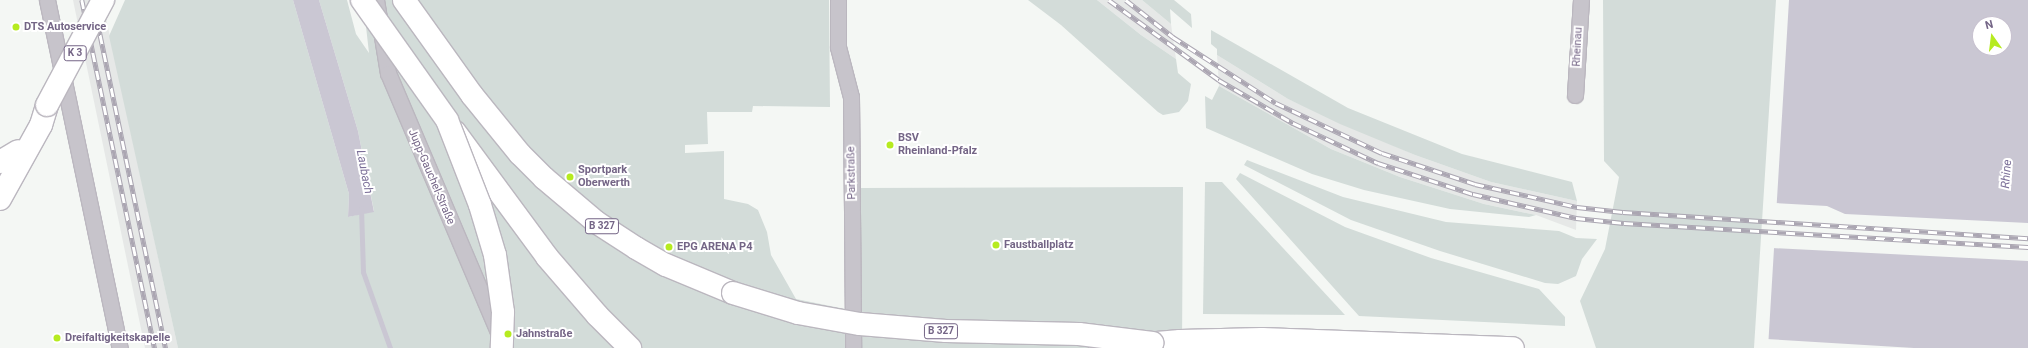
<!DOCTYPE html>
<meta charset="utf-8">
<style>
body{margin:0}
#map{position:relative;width:2028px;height:348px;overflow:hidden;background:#f4f7f4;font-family:Roboto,sans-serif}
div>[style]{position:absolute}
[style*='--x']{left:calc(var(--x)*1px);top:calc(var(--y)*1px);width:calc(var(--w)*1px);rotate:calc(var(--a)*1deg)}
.built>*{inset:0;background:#e6e8e7}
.green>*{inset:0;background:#d3dcd9}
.water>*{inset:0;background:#cac7d3}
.pier>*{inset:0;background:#f4f7f4}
.stream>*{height:5px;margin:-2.5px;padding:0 2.5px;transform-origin:2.5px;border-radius:2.5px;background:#cac7d3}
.roads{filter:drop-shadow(1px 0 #bbb7bf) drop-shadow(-1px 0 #bbb7bf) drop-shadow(0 1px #bbb7bf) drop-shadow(0 -1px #bbb7bf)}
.street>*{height:15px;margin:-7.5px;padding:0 7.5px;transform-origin:7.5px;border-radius:7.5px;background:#c7c4cb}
.primary>*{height:22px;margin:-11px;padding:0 11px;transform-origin:11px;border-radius:11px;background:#fff}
.highway>*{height:22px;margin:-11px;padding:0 11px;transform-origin:11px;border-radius:11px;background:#fff}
.rail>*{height:4.5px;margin-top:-2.25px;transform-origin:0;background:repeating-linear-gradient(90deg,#fff 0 9px,#aba6b2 0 18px);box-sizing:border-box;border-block:1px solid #aba6b2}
.bridges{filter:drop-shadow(1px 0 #bbb7bf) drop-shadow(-1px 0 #bbb7bf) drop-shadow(0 1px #bbb7bf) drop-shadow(0 -1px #bbb7bf)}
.primary-bridge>*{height:22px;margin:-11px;padding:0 11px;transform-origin:11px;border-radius:11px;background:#fff}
.highway-bridge>*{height:22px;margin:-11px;padding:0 11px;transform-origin:11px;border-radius:11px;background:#fff}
.dots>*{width:11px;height:11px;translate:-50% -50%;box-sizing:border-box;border:2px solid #fff;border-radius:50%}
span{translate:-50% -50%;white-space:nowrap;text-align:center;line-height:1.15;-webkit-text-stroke:4px #fff;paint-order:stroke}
.shield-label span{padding:1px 3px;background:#fff;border:1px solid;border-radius:3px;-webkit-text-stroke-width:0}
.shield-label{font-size:10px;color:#746586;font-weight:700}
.poi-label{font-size:11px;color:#746586;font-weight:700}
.left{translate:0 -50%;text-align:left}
.street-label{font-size:11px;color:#746586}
.water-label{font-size:12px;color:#7b6f98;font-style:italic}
.north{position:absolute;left:1972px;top:16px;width:40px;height:40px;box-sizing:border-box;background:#fff;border:1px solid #c7c1cf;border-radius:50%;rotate:346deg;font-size:11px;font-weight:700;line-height:16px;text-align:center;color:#746586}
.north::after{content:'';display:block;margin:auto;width:14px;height:18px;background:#b6eb20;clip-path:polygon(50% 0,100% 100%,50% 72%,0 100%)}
</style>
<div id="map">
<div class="built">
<div style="clip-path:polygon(73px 0,102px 0,178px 348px,145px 348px)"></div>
<div style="clip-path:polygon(1097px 0,1142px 0,1171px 24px,1176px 59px,1141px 35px)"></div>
<div style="clip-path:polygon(1217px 55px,1288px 99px,1415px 155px,1491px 182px,1577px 201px,1576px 230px,1536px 215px,1484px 204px,1400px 177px,1331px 149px,1219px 86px)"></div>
</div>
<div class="green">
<div style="clip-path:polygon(125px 0,293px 0,349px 194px,348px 217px,374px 211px,358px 131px,319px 0,347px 0,356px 34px,369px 53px,363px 0,829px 0,830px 107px,753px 106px,752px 112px,707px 112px,708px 144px,685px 145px,685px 153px,724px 151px,724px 199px,748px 204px,758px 210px,767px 232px,771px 255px,796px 299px,860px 312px,860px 188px,1183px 187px,1182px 348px,178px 348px,109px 36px)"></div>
<div style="clip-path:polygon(1028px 0,1097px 0,1141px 35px,1176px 59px,1178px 73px,1191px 84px,1188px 101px,1179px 112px,1163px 115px,1158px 112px,1061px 25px)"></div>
<div style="clip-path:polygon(1142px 0,1174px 0,1191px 14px,1192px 28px,1170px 9px,1171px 24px)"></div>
<div style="clip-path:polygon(1603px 0,1776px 0,1754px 348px,1596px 348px,1580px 301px,1605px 249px,1619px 177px,1604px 161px)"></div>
<div style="clip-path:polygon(1211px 30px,1348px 108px,1462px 154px,1572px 182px,1577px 201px,1491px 182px,1415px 155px,1340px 124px,1288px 99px,1217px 55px,1217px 49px,1211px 44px)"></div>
<div style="clip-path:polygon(1219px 86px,1331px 149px,1400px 177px,1484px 204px,1536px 215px,1529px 217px,1450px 209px,1364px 190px,1312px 174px,1206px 128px,1205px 96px,1212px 100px)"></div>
<div style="clip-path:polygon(1247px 160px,1343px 197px,1446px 222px,1559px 231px,1576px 238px,1597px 239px,1582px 259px,1576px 276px,1558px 284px,1545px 283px,1440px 251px,1351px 220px,1244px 165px)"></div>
<div style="clip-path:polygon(1240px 173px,1345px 227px,1431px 258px,1539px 289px,1565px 317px,1565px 326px,1359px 316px,1236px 179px)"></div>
<div style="clip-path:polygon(1205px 182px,1222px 182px,1345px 315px,1203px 314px)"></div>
</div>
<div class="water">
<div style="clip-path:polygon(293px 0,319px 0,358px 131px,374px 212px,348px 217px,349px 194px)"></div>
<div style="clip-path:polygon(evenodd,1789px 0,2028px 0,2028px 348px,1768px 348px,1789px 0,1980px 24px,2004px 24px,2004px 48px,1980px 48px,1980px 24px)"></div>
</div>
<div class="pier">
<div style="clip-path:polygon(1775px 203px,1827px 206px,1845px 214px,2028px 223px,2028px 261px,1772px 248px)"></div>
<div style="clip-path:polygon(1766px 339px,1914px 348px,1766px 348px)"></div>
</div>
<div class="stream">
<div style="--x:361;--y:208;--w:64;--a:88.2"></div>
<div style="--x:363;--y:272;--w:81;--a:70.4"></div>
</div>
<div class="roads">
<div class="street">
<div style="--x:47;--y:0;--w:356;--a:78.2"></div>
<div style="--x:376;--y:0;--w:74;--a:80.7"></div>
<div style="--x:388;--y:73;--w:287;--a:67"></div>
<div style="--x:838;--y:0;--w:47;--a:90"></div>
<div style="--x:838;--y:47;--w:52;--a:75.4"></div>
<div style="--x:851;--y:97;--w:251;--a:89.5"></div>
<div style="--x:1575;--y:95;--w:95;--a:-86.4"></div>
</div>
<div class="primary">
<div style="--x:0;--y:162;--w:21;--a:-31"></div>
<div style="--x:0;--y:199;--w:85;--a:-61"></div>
<div style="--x:41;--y:125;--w:21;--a:-73"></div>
</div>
<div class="highway">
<div style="--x:404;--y:0;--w:117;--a:54.4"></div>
<div style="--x:472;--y:95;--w:76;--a:50.9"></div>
<div style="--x:520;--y:154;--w:34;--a:45"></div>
<div style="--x:544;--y:178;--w:68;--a:40.2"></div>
<div style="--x:596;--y:222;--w:48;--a:33"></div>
<div style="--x:636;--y:248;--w:34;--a:30"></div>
<div style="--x:666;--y:265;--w:73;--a:22.7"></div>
<div style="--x:455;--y:132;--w:155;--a:53.6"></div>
<div style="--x:547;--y:257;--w:77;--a:49.2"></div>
<div style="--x:597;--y:315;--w:47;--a:45"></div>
<div style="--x:1100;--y:348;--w:80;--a:-5"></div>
<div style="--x:1180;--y:341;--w:82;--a:-1.4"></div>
<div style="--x:1262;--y:339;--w:251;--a:2.1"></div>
</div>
</div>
<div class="rail">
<div style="--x:82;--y:0;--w:356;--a:78.2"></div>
<div style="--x:93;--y:0;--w:356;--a:78.2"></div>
<div style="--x:1109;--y:0;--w:136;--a:36"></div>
<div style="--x:1219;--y:80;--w:86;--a:30.2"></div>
<div style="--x:1293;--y:123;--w:94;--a:25.2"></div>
<div style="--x:1378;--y:163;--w:100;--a:18.1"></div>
<div style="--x:1473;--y:194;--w:106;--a:13.1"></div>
<div style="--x:1576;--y:218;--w:48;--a:5.9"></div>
<div style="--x:1624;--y:223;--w:405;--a:3.4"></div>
<div style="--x:1126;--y:0;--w:60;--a:38.2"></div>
<div style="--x:1173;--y:37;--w:122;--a:32.7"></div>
<div style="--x:1276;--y:103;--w:117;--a:25.3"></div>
<div style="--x:1382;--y:153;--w:98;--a:18.4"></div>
<div style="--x:1475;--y:184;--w:105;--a:12.7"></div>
<div style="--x:1577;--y:207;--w:46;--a:6.2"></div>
<div style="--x:1623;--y:212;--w:406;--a:3.7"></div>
</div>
<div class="bridges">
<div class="primary-bridge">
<div style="--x:47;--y:105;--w:119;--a:-61.9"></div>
</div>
<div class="highway-bridge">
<div style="--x:362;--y:0;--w:147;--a:54.7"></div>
<div style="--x:447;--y:120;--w:91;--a:68.8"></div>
<div style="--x:480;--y:205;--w:52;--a:73.3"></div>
<div style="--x:495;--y:255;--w:58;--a:82"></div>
<div style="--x:503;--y:312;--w:36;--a:92"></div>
<div style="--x:733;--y:293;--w:68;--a:17.1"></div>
<div style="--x:798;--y:313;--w:63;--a:10.1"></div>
<div style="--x:860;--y:324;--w:86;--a:4.7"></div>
<div style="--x:946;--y:331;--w:133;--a:1.3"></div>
<div style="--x:1079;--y:334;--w:74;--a:7"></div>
</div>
</div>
<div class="dots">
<div style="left:16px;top:27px;background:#b6eb20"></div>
<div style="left:890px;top:145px;background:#b6eb20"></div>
<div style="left:570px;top:177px;background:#b6eb20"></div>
<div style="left:996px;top:245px;background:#b6eb20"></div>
<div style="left:669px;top:247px;background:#b6eb20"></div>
<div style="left:508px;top:334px;background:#b6eb20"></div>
<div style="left:57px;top:338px;background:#b6eb20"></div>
</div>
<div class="shield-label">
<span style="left:75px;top:53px">K 3</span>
<span style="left:602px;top:226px">B 327</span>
<span style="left:941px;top:331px">B 327</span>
</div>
<div class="poi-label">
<span class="left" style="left:24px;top:27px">DTS Autoservice</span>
<span class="left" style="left:898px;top:145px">BSV<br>Rheinland-Pfalz</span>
<span class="left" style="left:578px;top:177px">Sportpark<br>Oberwerth</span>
<span class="left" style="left:1004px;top:245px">Faustballplatz</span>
<span class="left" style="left:677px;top:247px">EPG ARENA P4</span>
<span class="left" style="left:516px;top:334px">Jahnstraße</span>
<span class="left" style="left:65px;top:338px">Dreifaltigkeitskapelle</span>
</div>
<div class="street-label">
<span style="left:1578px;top:47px;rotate:-87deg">Rheinau</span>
<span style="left:852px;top:173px;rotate:-91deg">Parkstraße</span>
<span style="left:431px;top:177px;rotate:67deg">Jupp-Gauchel-Straße</span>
</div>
<div class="water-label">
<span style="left:364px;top:172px;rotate:79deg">Laubach</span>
<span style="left:2007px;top:174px;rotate:-86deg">Rhine</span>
</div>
<div class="north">N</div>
</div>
